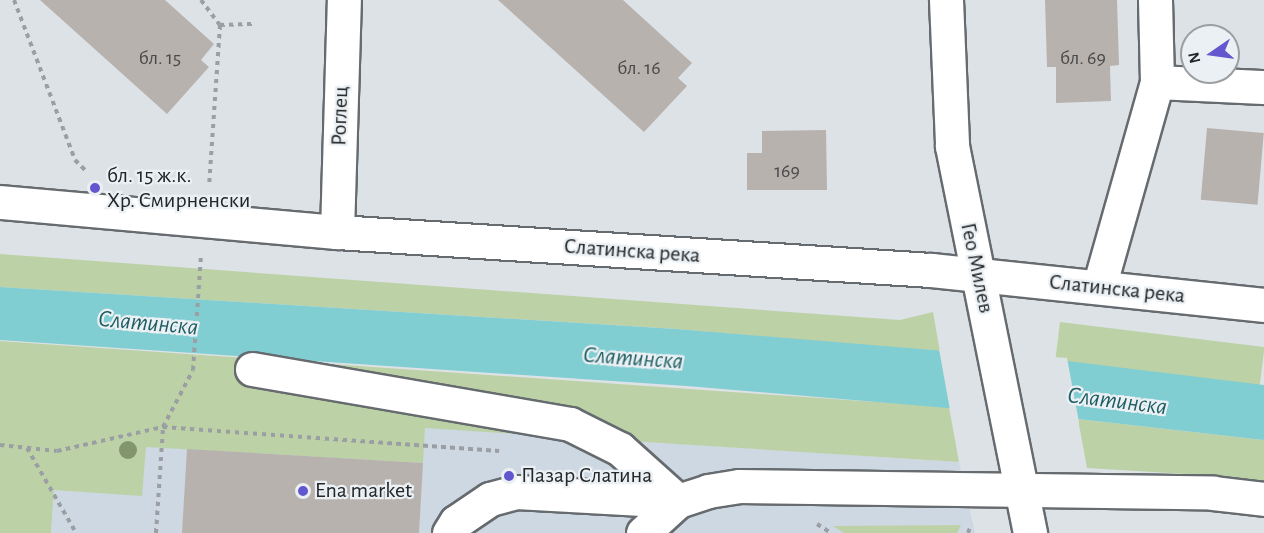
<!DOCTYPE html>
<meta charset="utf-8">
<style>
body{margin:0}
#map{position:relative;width:1264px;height:533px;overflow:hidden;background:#dde2e7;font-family:"Alegreya Sans",sans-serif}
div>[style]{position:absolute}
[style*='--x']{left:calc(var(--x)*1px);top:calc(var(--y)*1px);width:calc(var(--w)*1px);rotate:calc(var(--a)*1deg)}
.built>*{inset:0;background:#cdd8e2}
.green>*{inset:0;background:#bcd2a6;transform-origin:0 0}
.water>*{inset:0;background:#80cdd2}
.pier>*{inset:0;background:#dde2e7}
.building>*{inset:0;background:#b8b2ae;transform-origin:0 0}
.path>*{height:4px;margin-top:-2px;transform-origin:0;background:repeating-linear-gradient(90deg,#9b9fa3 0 4.5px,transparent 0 9px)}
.roads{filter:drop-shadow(2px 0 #666b6f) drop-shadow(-2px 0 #666b6f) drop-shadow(0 2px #666b6f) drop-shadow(0 -2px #666b6f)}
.minor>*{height:33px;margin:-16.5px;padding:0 16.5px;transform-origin:16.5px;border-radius:16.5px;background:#fff}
.trees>*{width:18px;height:18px;margin:-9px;border-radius:50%;background:#83956c}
.dots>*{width:16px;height:16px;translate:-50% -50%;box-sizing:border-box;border:3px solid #eaf0f4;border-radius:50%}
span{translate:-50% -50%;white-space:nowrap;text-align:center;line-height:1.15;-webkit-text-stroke:4.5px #eaf0f4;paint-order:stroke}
.number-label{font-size:20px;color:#49494a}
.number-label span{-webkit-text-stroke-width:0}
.street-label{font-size:22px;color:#242628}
.poi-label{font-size:22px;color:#242628}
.left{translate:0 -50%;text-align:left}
.water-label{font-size:24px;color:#1e5e62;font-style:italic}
.north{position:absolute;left:1180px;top:24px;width:60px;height:60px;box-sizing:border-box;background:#eaf0f4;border:2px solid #9b9fa2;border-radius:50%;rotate:257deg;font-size:16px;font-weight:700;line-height:24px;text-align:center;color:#242628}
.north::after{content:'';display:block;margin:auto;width:21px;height:27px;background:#6357d0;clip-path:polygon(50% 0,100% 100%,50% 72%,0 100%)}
</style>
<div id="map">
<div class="built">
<div style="clip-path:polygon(61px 403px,959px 462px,975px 533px,51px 533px)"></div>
</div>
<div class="green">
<div style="clip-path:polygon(0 254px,900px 320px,933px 312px,940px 352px,676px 329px,0 287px)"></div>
<div style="left:1060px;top:322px;width:206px;height:40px;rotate:7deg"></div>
<div style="clip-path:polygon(0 341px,949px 407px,959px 462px,425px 428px,423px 463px,146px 447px,142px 496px,54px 490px,51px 533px,0 533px)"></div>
<div style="clip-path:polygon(1078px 419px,1264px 440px,1264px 484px,1218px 476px,1087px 468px)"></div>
<div style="clip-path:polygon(961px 525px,957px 533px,844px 533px,833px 526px)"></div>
</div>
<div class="water">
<div style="clip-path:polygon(0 287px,676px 329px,1067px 361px,1264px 385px,1264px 440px,1078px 419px,687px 386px,0 340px)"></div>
</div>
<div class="pier">
<div style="clip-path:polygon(939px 349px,1067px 358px,1079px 422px,950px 410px)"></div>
</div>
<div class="building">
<div style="clip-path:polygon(40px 0,165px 0,214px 44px,201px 60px,209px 67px,167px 114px)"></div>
<div style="clip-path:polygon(498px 0,623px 0,692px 63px,678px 78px,687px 86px,644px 132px)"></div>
<div style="clip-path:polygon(1045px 0,1117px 0,1119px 65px,1110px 66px,1111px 101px,1056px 103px,1056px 67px,1047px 67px)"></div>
<div style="left:1207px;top:128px;width:57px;height:72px;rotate:5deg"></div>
<div style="clip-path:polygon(826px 130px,827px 190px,747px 190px,747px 153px,762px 153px,762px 131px)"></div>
<div style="clip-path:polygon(187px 449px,423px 463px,419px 533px,182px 533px)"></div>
</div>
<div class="path">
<div style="--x:14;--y:0;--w:171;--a:69.1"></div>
<div style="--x:75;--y:160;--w:17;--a:45"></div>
<div style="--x:201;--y:0;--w:31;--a:53"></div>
<div style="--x:220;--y:25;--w:160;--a:93.9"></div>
<div style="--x:220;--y:25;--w:36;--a:-2"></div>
<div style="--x:0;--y:445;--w:57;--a:6"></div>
<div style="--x:57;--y:451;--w:109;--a:-12.8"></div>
<div style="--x:163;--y:427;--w:337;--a:4.1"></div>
<div style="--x:27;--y:448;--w:98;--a:60"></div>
<div style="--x:817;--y:524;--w:17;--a:33"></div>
<div style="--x:156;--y:533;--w:106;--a:-86.2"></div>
<div style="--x:163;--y:427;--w:64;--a:-62.2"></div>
<div style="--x:193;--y:370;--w:113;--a:-86"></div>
<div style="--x:968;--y:533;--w:9;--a:-69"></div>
</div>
<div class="roads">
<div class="minor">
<div style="--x:946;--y:0;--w:146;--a:87.6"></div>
<div style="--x:952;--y:146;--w:395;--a:78.6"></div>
<div style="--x:1157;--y:82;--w:107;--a:2.7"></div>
<div style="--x:0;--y:202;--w:338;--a:5.1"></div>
<div style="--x:337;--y:232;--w:595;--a:3.66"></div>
<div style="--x:931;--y:270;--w:335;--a:6"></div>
<div style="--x:337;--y:232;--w:232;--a:-88.3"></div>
<div style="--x:1099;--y:287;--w:213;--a:-74.2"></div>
<div style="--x:1157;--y:82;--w:82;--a:-91.4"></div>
<div style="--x:252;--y:369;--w:323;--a:9.8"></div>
<div style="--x:570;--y:424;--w:56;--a:26.6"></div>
<div style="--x:620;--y:449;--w:78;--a:41.9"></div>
<div style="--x:449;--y:533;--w:13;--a:-58"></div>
<div style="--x:456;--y:522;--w:41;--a:-34.1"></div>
<div style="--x:490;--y:499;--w:27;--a:-15"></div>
<div style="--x:516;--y:492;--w:162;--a:3.2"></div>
<div style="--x:643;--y:533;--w:47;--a:-42.4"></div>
<div style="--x:678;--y:501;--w:32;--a:-18"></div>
<div style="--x:708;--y:491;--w:31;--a:-9"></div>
<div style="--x:739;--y:486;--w:474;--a:0.8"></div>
<div style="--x:1213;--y:493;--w:51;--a:6.7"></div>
</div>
</div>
<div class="trees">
<div style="left:128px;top:450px"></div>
</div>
<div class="dots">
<div style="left:95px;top:188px;background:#6357d0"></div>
<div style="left:509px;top:476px;background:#6357d0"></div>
<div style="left:303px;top:491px;background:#6357d0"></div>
</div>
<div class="number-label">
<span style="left:160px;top:58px">бл. 15</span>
<span style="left:1083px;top:58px">бл. 69</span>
<span style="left:639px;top:68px">бл. 16</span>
<span style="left:787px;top:171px">169</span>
</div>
<div class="street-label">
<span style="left:340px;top:116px;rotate:-88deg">Роглец</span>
<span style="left:632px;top:251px;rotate:4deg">Слатинска река</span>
<span style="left:977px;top:268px;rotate:78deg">Гео Милев</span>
<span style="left:1117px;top:289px;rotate:6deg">Слатинска река</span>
</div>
<div class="poi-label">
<span class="left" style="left:107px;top:188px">бл. 15 ж.к.<br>Хр. Смирненски</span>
<span class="left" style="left:521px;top:476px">Пазар Слатина</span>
<span class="left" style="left:315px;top:491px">Ena market</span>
</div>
<div class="water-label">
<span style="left:148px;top:324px;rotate:5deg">Слатинска</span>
<span style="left:633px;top:359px;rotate:4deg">Слатинска</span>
<span style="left:1117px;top:402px;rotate:7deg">Слатинска</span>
</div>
<div class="north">N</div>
</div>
